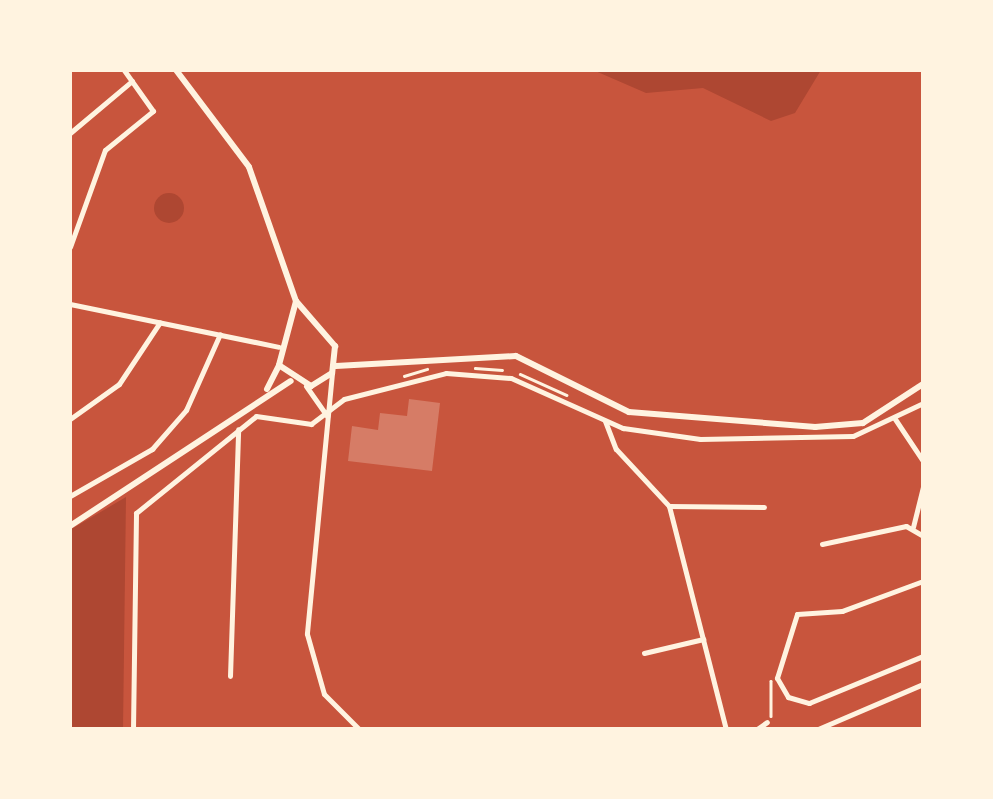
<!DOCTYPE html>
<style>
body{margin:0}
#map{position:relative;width:993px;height:799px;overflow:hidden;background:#c8553d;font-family:Poppins,sans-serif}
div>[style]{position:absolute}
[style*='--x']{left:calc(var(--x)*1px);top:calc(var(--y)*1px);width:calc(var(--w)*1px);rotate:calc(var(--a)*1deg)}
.green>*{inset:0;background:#ae4732}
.round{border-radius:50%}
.building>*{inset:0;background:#d67c66}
.path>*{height:2.5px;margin:-1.25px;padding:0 1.25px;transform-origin:1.25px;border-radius:1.25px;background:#fff3e0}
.minor>*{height:5px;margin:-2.5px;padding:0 2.5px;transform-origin:2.5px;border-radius:2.5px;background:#fff3e0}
.tertiary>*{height:6px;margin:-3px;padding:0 3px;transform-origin:3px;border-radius:3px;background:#fff3e0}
span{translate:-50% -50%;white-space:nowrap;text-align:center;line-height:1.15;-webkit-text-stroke:10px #fff3e0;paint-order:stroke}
.frame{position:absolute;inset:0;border:72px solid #fff3e0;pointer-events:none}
</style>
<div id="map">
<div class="green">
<div style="clip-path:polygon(593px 70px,821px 70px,795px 113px,771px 121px,703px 88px,646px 93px)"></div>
<div class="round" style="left:154px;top:193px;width:30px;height:30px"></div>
<div style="clip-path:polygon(126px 497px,123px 729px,70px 729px,70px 530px)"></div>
</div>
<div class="building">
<div style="clip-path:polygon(409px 399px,440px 403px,432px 471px,348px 461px,352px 426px,378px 430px,380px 413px,407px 416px)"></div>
</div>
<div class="path">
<div style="--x:475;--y:368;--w:27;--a:4"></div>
<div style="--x:520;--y:374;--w:51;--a:24.1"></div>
<div style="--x:404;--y:376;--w:24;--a:-17"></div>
<div style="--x:771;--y:681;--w:35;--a:90"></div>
</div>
<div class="minor">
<div style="--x:70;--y:133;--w:81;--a:-40"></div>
<div style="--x:70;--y:247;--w:103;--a:-70.2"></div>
<div style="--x:105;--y:150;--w:62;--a:-39.1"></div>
<div style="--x:153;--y:111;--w:50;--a:-125.3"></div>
<div style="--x:70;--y:304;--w:213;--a:11.6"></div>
<div style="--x:332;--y:373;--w:262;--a:95.5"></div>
<div style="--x:307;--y:634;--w:62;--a:74.2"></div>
<div style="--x:324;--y:694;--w:49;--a:45"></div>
<div style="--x:306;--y:386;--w:37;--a:55"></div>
<div style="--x:70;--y:419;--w:60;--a:-35.5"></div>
<div style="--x:119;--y:384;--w:74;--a:-56.5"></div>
<div style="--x:895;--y:419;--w:50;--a:56.3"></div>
<div style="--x:605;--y:421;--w:30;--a:69"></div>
<div style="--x:616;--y:449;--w:78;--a:47.1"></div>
<div style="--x:669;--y:506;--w:230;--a:75.7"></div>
<div style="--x:70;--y:496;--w:95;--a:-29.8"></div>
<div style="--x:152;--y:449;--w:52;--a:-48.9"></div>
<div style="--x:186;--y:410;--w:83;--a:-65.9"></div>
<div style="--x:669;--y:506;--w:95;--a:0.6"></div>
<div style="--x:913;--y:527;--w:41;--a:-76"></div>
<div style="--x:822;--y:544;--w:86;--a:-12.1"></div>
<div style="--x:906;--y:526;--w:20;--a:30"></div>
<div style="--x:923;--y:581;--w:86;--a:159.7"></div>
<div style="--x:842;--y:611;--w:45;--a:176.2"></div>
<div style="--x:797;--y:614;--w:67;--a:107.4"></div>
<div style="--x:777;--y:678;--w:22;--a:60"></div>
<div style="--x:788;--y:697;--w:22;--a:16"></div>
<div style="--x:809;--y:703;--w:123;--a:-22.4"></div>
<div style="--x:644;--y:653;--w:61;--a:-13.3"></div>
<div style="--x:230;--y:676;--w:247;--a:-88.1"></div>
<div style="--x:133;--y:729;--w:216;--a:-89.2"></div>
<div style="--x:136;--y:513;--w:154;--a:-38.9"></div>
<div style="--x:256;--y:416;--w:56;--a:8.3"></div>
<div style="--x:311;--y:424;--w:41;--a:-37.1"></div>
<div style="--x:344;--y:399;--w:105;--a:-14.3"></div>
<div style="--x:446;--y:373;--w:65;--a:4.4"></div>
<div style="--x:511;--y:378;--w:123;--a:24.1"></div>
<div style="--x:623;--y:428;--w:78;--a:8.1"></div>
<div style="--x:700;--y:439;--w:153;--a:-1.1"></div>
<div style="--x:853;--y:436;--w:77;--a:-25.2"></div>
<div style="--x:757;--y:729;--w:12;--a:-35"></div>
<div style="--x:818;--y:729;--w:114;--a:-23.2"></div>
</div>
<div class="tertiary">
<div style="--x:176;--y:70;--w:121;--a:53"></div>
<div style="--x:249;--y:167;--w:142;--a:70.7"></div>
<div style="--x:296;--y:301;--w:60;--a:49.1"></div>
<div style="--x:335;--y:346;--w:27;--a:96"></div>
<div style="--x:332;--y:373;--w:25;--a:148"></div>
<div style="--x:311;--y:386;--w:38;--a:-147"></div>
<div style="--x:279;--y:365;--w:66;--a:-75.1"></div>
<div style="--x:336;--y:366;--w:180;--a:-3.2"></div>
<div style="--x:516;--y:356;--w:126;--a:26.4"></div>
<div style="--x:629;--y:412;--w:187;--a:4.6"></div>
<div style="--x:815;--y:427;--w:48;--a:-4.8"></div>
<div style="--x:863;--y:423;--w:72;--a:-33"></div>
<div style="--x:267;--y:389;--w:27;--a:-63"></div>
<div style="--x:70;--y:526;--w:264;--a:-33.3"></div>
</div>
<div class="frame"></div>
</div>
